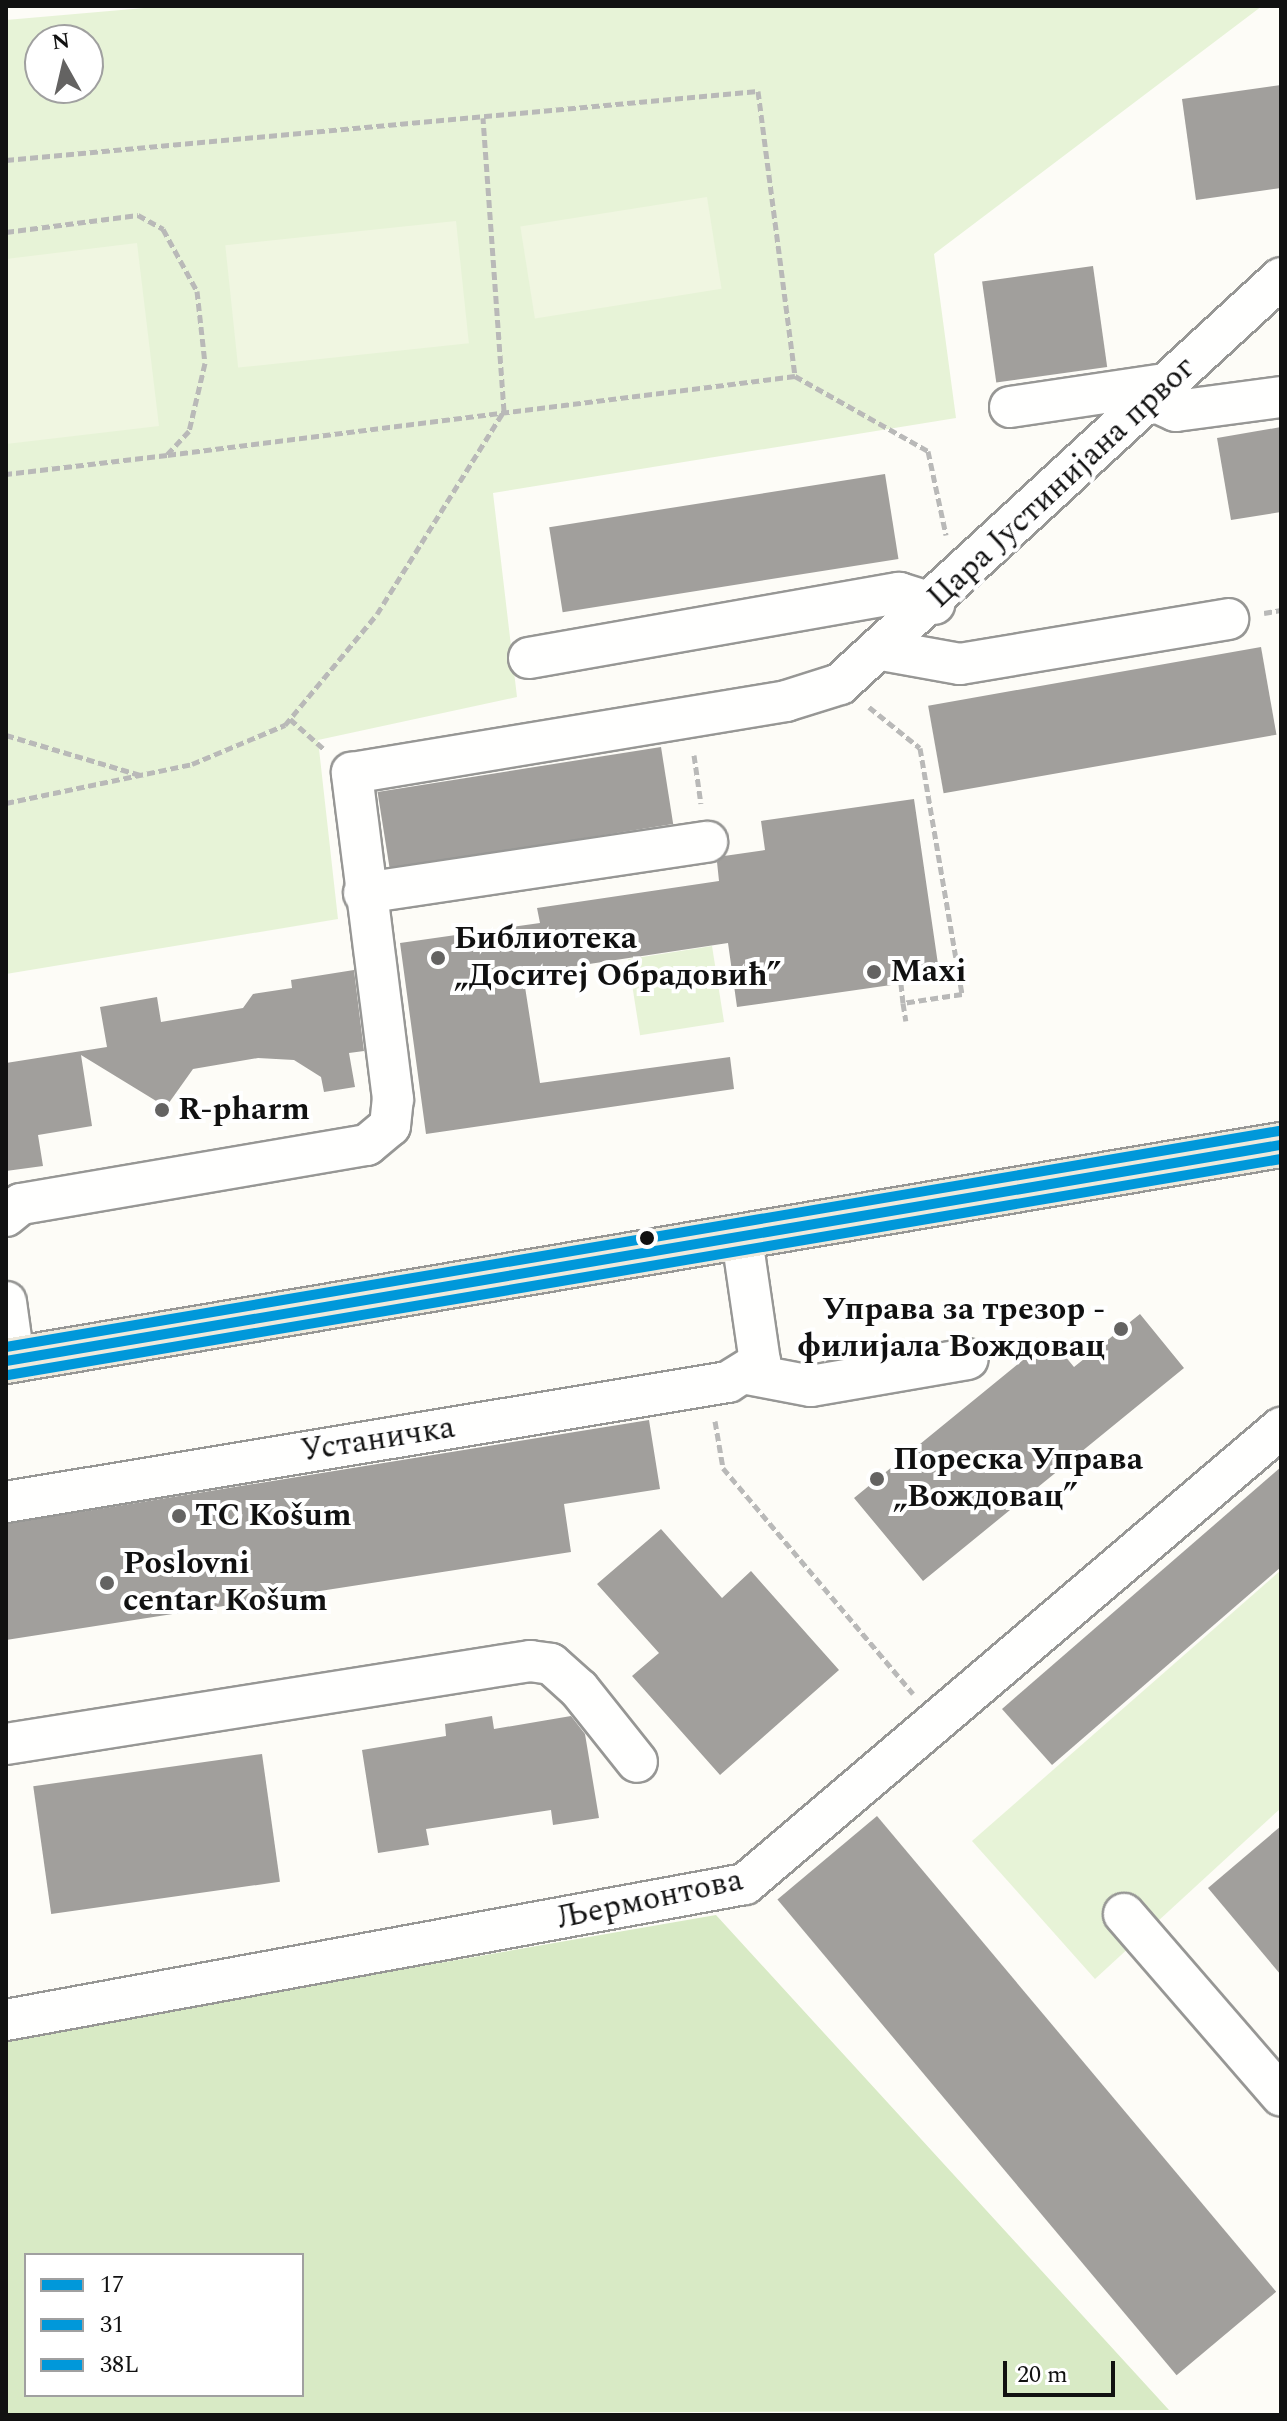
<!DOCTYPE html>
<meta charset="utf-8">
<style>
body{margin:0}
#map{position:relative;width:1287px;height:2421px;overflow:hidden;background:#fdfcf7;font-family:Spectral,serif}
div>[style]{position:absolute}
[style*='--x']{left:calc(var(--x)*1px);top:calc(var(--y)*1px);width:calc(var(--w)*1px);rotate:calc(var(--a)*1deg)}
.green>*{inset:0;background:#e7f3d7;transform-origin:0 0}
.forest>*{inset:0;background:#d8eac5}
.pitch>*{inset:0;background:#f0f6e1;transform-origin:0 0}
.building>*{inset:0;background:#a19f9c;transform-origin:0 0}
.path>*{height:5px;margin-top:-2.5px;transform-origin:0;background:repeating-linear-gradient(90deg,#b9b9b8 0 8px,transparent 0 12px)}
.roads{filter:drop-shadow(2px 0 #979795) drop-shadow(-2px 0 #979795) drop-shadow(0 2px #979795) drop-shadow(0 -2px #979795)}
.minor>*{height:40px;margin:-20px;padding:0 20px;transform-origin:20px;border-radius:20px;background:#fffffe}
.major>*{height:44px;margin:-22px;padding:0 22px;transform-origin:22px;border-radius:22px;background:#ede9dc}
.bus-1>*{height:10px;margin:-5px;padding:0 5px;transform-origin:5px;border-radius:5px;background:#0098da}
.bus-2>*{height:10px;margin:-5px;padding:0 5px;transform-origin:5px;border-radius:5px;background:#0098da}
.bus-3>*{height:10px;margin:-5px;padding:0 5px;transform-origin:5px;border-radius:5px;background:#0098da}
.dots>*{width:22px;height:22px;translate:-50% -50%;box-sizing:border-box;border:4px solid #fff;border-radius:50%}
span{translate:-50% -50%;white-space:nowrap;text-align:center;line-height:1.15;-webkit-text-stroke:8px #fff;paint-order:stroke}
.street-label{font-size:32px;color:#111}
.poi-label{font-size:32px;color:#111;font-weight:700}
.left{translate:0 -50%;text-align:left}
.right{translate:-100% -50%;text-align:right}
.frame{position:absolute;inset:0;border:8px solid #111;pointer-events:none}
.legend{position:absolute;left:24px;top:2253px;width:280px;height:144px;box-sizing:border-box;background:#fff;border:2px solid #a0a0a0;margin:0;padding:10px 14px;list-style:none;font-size:24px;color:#111}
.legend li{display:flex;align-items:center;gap:16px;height:40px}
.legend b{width:40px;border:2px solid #a0a0a0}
.north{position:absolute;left:24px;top:24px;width:80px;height:80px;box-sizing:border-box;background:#fff;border:2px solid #a0a0a0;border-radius:50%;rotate:352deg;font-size:22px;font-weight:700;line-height:32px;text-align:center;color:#111}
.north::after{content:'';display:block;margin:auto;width:28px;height:36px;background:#646362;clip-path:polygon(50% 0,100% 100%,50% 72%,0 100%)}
.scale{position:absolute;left:1003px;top:2361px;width:112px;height:36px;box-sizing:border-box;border:4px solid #111;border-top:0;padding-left:10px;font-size:24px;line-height:28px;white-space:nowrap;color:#111;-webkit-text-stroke:6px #fff;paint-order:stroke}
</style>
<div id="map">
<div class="green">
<div style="clip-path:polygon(evenodd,167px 6px,1262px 6px,934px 254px,956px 418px,493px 493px,517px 697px,318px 740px,338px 919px,6px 974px,6px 20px,167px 6px,40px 40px,88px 40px,88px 88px,40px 88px,40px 40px)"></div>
<div style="left:712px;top:946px;width:77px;height:85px;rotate:81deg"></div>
<div style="clip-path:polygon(1281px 1570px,1281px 1808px,1095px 1979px,972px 1841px)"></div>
</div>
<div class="forest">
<div style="clip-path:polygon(evenodd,716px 1915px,1169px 2410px,6px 2415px,6px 2038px,716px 1915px,26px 2255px,302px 2255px,302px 2395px,26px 2395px,26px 2255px)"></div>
</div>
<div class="pitch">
<div style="left:707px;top:197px;width:93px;height:189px;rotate:81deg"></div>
<div style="left:456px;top:221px;width:123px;height:232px;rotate:84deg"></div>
<div style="clip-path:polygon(137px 243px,159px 426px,6px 444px,6px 259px)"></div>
</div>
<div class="building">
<div style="clip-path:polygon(1281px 85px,1281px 188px,1196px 200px,1182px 99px)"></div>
<div style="left:1093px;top:266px;width:102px;height:112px;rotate:82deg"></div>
<div style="clip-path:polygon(1281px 427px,1281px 512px,1231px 520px,1217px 438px)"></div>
<div style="left:885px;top:474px;width:86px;height:340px;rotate:81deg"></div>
<div style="left:1261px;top:647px;width:89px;height:338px;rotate:80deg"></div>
<div style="left:661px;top:747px;width:78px;height:287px;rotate:81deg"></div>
<div style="clip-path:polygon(914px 799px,940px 978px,737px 1007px,728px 943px,523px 974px,540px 1083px,730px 1057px,734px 1089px,426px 1134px,400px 943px,540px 923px,537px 908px,719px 881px,717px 862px,724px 856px,765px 850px,761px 821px)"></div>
<div style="clip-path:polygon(354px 970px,364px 1051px,349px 1053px,355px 1087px,324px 1092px,321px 1077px,294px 1060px,258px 1058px,193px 1069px,166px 1107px,81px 1055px,92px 1126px,38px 1135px,43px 1166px,6px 1171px,6px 1063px,107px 1047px,100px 1007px,157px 997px,161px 1022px,243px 1008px,253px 994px,292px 988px,291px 980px)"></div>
<div style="clip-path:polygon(1140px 1314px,1184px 1368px,923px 1581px,854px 1498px,1050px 1338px,1074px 1367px)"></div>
<div style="clip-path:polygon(649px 1420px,660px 1489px,564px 1504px,571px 1552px,6px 1640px,6px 1524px)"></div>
<div style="clip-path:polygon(1281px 1467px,1281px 1567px,1052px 1765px,1002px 1709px)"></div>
<div style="clip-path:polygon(661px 1529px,722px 1598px,751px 1571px,839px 1670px,720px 1775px,632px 1676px,659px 1653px,597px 1584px)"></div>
<div style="clip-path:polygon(492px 1716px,494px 1729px,571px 1716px,585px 1734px,599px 1818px,553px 1825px,551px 1810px,426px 1829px,429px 1845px,378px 1853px,362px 1750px,446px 1736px,445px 1724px)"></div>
<div style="left:262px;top:1754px;width:129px;height:231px;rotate:82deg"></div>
<div style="left:877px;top:1816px;width:621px;height:130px;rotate:50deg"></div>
<div style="clip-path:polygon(1281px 1826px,1281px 1975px,1208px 1888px)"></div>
</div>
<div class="path">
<div style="--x:6;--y:160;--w:755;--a:-5.24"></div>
<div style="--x:758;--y:91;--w:287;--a:82.6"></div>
<div style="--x:795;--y:376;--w:633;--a:172.83"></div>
<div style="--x:6;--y:232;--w:133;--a:-7.3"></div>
<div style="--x:138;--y:215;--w:29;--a:29"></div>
<div style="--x:163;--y:229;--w:71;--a:61.3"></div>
<div style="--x:197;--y:291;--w:72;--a:83.7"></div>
<div style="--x:205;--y:363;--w:70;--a:103.2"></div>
<div style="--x:189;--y:431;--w:33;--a:133"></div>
<div style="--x:167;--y:455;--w:162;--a:173.3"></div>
<div style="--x:795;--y:376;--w:153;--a:29.4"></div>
<div style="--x:928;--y:451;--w:86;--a:77.9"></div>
<div style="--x:1264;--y:613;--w:17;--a:-10"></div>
<div style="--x:869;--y:707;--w:65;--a:38.8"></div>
<div style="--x:920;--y:748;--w:250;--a:80.3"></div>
<div style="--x:962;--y:994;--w:60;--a:171.3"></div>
<div style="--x:903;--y:1003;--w:20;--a:-96"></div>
<div style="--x:290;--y:719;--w:45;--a:41.4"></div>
<div style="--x:6;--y:735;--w:140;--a:16.6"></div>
<div style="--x:694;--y:755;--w:49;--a:81.9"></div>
<div style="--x:6;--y:803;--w:190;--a:-11.8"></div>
<div style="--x:192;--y:764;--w:101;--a:-22.8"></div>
<div style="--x:285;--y:725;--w:144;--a:-50.3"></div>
<div style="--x:377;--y:614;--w:239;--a:-58"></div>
<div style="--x:504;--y:411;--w:294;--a:-94.1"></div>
<div style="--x:903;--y:1003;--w:18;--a:81"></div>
<div style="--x:715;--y:1421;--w:48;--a:80.3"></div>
<div style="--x:723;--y:1468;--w:295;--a:49.9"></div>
</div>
<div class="roads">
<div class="minor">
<div style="--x:1152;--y:400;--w:26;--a:25"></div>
<div style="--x:1176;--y:411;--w:106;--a:-7.6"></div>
<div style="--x:1010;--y:407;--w:163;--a:-8.5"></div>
<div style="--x:882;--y:650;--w:79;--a:10.2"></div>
<div style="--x:960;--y:664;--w:272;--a:-9.5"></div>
<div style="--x:529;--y:658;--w:376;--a:-10"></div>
<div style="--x:899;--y:593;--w:37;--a:17"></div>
<div style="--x:364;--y:893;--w:347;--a:-8.5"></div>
<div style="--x:6;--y:1216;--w:19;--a:-39"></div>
<div style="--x:21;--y:1204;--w:351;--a:-9.7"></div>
<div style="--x:367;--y:1145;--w:30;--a:-40"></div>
<div style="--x:390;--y:1126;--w:27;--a:-84"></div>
<div style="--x:393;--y:1099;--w:329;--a:-97.2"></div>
<div style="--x:352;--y:773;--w:440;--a:-9.4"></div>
<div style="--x:786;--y:701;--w:57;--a:-17.5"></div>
<div style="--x:840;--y:684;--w:599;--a:-42.63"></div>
<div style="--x:6;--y:1302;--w:59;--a:82.1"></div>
<div style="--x:748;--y:1374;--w:64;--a:10.8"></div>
<div style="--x:811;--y:1386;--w:159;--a:-9.8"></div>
<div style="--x:6;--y:1502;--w:732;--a:-9.44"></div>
<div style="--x:728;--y:1382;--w:38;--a:-32"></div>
<div style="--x:760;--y:1362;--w:124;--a:-98.3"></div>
<div style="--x:6;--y:1744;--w:531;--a:-9"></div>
<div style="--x:530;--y:1661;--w:21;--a:8"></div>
<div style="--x:551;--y:1664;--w:38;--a:42"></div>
<div style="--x:579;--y:1689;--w:93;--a:51.5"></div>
<div style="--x:1124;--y:1914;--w:240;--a:49.1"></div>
<div style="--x:6;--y:2020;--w:751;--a:-10.43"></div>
<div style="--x:745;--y:1884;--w:704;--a:-40.39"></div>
</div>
<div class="major">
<div style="--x:6;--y:1361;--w:1293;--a:-9.62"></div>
</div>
</div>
<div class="bus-1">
<div style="--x:6;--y:1361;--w:1293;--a:-9.62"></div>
</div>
<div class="bus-2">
<div style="--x:8;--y:1375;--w:1291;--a:-9.63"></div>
</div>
<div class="bus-3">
<div style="--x:6;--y:1347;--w:1291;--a:-9.63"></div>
</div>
<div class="dots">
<div style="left:438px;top:958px;background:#646362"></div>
<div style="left:874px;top:972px;background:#646362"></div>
<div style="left:162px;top:1110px;background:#646362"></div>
<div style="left:647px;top:1238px;background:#111"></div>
<div style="left:1121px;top:1329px;background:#646362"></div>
<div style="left:877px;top:1479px;background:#646362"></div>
<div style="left:179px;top:1516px;background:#646362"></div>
<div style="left:107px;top:1583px;background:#646362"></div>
</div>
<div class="street-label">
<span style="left:1062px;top:483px;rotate:-43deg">Цара Јустинијана првог</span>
<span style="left:378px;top:1440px;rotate:-9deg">Устаничка</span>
<span style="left:650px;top:1900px;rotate:-12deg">Љермонтова</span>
</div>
<div class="poi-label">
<span class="left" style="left:454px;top:958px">Библиотека<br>„Доситеј Обрадовић”</span>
<span class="left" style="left:890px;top:972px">Maxi</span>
<span class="left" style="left:178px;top:1110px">R-pharm</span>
<span class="right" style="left:1105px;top:1329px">Управа за трезор -<br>филијала Вождовац</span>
<span class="left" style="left:893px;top:1479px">Пореска Управа<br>„Вождовац”</span>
<span class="left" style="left:195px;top:1516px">TC Košum</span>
<span class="left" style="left:123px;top:1583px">Poslovni<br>centar Košum</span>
</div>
<div class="frame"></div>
<ul class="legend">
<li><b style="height:10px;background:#0098da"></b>17</li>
<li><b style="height:10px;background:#0098da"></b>31</li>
<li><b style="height:10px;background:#0098da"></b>38L</li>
</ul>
<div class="north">N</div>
<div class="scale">20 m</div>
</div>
